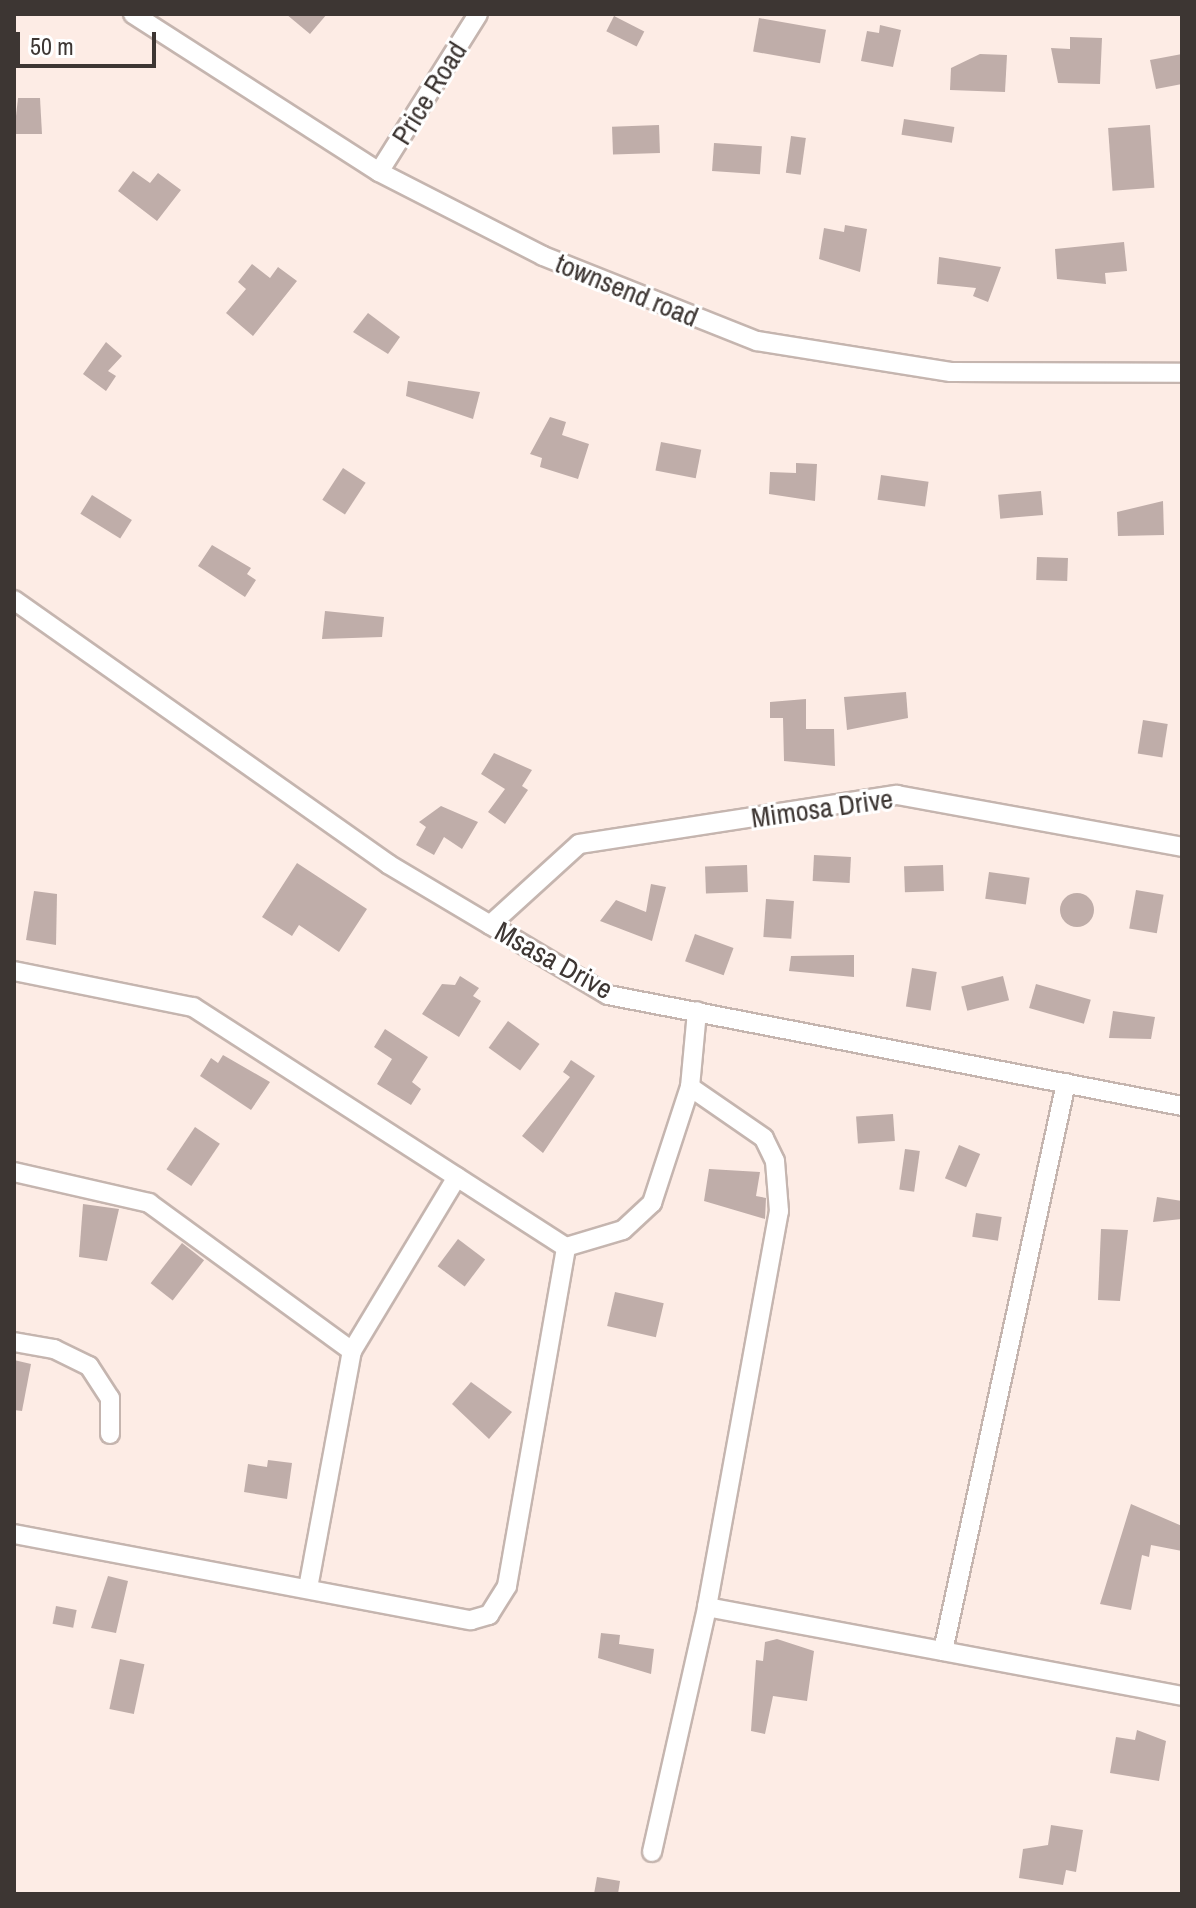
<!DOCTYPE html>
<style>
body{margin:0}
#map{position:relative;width:1196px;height:1908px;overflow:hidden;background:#fdece5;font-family:"Archivo Narrow",sans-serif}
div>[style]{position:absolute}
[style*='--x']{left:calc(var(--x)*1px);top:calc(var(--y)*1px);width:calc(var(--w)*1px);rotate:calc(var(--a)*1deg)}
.building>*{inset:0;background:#bfada9;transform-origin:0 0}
.round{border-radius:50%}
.roads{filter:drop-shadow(2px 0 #c5b5af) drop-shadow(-2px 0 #c5b5af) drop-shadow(0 2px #c5b5af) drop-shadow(0 -2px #c5b5af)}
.street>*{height:18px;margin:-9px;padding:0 9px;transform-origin:9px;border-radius:9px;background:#fff}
span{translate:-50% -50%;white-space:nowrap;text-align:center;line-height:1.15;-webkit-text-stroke:6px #fff;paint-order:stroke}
.street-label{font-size:28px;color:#3d3633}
.frame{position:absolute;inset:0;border:16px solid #3d3633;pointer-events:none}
.scale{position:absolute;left:16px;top:32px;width:140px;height:36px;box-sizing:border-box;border:4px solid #3d3633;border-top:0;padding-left:10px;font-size:24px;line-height:28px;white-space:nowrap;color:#3d3633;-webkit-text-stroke:6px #fff;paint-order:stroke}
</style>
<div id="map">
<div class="building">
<div style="clip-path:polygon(286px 14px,327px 14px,310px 34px)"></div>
<div style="left:614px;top:16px;width:34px;height:17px;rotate:27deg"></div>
<div style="left:759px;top:18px;width:68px;height:34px;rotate:10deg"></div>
<div style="clip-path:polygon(880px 25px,901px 30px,893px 67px,861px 61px,867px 31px,879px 33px)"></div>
<div style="clip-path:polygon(1070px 37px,1102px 38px,1100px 84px,1058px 83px,1051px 48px,1070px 49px)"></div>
<div style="clip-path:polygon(980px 54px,1007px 55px,1005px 92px,950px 90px,951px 68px)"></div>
<div style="clip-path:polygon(1182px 54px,1182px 84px,1156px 89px,1150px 60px)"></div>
<div style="clip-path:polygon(18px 98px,40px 98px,42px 134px,14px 134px)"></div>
<div style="left:904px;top:119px;width:51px;height:16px;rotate:9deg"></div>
<div style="left:659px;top:125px;width:28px;height:47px;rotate:88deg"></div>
<div style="left:1150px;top:125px;width:63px;height:42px;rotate:86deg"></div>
<div style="left:791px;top:136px;width:15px;height:37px;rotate:8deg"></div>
<div style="left:714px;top:143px;width:48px;height:28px;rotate:4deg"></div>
<div style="clip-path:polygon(133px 171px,150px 183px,158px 173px,181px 190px,157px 221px,118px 191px)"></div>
<div style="clip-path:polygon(845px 225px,867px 229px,860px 272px,819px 259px,824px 228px,844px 232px)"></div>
<div style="clip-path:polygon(1124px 242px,1127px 271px,1105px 273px,1106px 284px,1057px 279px,1055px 249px)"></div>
<div style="clip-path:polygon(939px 257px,1001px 267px,988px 302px,973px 296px,976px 288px,937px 284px)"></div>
<div style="clip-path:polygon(252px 264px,270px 278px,278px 267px,297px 281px,253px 336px,226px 313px,246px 289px,238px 282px)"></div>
<div style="clip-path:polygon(368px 313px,400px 337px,388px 354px,353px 332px)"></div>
<div style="clip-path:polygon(106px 342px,122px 356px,108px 371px,116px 376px,106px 391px,83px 374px)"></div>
<div style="clip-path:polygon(408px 381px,480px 392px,473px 419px,406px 396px)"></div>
<div style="clip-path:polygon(550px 417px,566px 422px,562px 435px,589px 444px,578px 479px,540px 467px,542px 458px,530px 454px)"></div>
<div style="left:661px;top:442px;width:41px;height:29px;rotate:11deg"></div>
<div style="clip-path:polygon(796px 463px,817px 464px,815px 501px,769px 494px,770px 472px,796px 473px)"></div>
<div style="left:343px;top:468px;width:27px;height:38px;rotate:33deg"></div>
<div style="left:881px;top:475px;width:48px;height:25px;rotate:8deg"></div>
<div style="left:1041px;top:491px;width:24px;height:43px;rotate:85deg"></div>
<div style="left:92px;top:495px;width:47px;height:22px;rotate:32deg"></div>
<div style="clip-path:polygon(1163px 501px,1164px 535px,1118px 536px,1117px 512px)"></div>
<div style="clip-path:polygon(212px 545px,251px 568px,247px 574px,256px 580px,245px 597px,198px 566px)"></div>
<div style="left:1037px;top:557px;width:31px;height:23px;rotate:2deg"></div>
<div style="clip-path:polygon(325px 611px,384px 617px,382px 637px,322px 639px)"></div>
<div style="clip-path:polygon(906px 692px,908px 718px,847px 730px,844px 697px)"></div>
<div style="clip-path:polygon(806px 699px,806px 729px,834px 729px,835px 766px,784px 761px,783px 718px,770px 718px,770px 702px)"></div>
<div style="left:1143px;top:720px;width:25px;height:34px;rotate:9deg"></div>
<div style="clip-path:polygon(494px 753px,532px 770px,522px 786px,528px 790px,505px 824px,488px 812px,505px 789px,481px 774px)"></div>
<div style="clip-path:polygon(441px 806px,478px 822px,462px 849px,444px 837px,434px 855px,416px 845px,426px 827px,419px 822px)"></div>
<div style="left:814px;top:855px;width:37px;height:26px;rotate:3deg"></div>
<div style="clip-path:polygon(297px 863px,367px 909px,339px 952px,299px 925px,292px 936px,262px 917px)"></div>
<div style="left:747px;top:865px;width:27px;height:42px;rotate:88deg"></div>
<div style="left:943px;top:865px;width:26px;height:39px;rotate:88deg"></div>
<div style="left:989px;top:872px;width:41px;height:27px;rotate:8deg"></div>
<div style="clip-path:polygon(651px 884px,666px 887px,652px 941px,600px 921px,616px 900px,646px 912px)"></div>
<div style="left:1136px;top:890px;width:28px;height:39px;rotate:10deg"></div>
<div style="clip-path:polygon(34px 891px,57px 894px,56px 945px,26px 940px)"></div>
<div class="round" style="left:1060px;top:893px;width:34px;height:34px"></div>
<div style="left:766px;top:899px;width:28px;height:38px;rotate:4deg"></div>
<div style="left:695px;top:934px;width:41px;height:29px;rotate:20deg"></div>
<div style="clip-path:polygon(854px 955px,854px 977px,789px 971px,791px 956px)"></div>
<div style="left:912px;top:968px;width:25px;height:39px;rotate:9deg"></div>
<div style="clip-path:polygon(460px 976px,479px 988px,473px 996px,481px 1001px,459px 1037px,422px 1014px,442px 984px,455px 985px)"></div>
<div style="left:1003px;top:976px;width:25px;height:43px;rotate:76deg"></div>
<div style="left:1036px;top:984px;width:57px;height:25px;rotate:16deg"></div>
<div style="clip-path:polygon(1113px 1011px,1155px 1017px,1151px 1039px,1109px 1038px)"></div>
<div style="left:508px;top:1021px;width:39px;height:33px;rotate:36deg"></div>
<div style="clip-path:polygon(385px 1029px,428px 1057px,412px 1082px,421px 1089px,411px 1105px,377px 1084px,392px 1059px,374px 1047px)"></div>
<div style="clip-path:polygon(223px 1055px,270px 1082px,251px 1110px,200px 1076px,211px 1058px,218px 1063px)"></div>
<div style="clip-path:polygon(571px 1060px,595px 1076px,543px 1153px,522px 1136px,570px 1077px,563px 1072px)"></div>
<div style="left:893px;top:1114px;width:27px;height:37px;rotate:86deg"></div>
<div style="left:195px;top:1127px;width:30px;height:51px;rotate:34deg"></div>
<div style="left:959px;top:1145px;width:23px;height:36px;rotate:23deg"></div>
<div style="left:905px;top:1149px;width:15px;height:41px;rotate:8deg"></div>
<div style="clip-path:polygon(709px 1169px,760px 1172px,756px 1196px,766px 1198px,765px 1219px,704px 1201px)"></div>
<div style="clip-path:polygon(1157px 1197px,1182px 1201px,1182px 1219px,1153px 1222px)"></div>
<div style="clip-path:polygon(83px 1204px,119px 1209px,107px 1261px,79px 1257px)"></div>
<div style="left:976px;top:1213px;width:26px;height:24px;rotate:9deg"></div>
<div style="clip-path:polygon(1101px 1229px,1128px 1230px,1120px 1301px,1098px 1300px)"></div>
<div style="left:458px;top:1239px;width:34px;height:34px;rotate:37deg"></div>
<div style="left:182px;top:1243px;width:28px;height:51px;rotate:38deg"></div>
<div style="left:615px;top:1292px;width:50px;height:35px;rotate:13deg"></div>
<div style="clip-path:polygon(14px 1360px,31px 1364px,22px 1411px,14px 1410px)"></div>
<div style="clip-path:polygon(471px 1382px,512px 1412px,489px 1439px,452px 1404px)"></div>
<div style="clip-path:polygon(268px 1460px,292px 1463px,287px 1499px,244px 1492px,248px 1464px,267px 1467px)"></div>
<div style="clip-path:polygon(1131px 1504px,1182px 1526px,1182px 1551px,1151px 1545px,1149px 1557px,1142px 1555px,1131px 1610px,1100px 1604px)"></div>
<div style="clip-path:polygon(108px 1576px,128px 1581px,116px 1633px,91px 1628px)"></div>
<div style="left:56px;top:1606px;width:21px;height:18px;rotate:11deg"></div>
<div style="clip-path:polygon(601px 1633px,620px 1635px,619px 1644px,654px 1649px,651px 1674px,598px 1658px)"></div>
<div style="clip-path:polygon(777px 1639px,814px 1651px,807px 1701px,773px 1696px,765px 1734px,751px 1731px,756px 1660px,763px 1661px,765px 1642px)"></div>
<div style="left:120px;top:1659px;width:25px;height:51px;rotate:12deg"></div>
<div style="clip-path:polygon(1137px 1730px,1166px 1741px,1159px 1781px,1110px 1773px,1116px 1737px,1135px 1740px)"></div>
<div style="clip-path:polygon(1051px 1825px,1083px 1830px,1076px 1872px,1066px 1870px,1063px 1885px,1019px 1878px,1023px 1849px,1048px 1845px)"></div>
<div style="clip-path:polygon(597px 1877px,620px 1881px,618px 1894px,594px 1894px)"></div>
</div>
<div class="roads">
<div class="street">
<div style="--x:133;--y:14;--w:292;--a:32.7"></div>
<div style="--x:379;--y:172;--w:184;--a:27.1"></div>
<div style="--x:543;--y:256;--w:230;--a:21.7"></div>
<div style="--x:757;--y:341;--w:196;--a:9.1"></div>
<div style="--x:951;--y:372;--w:231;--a:0.2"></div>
<div style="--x:379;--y:172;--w:186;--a:-57.9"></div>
<div style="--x:14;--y:600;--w:458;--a:35.2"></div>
<div style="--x:388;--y:864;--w:256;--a:30.8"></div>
<div style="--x:608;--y:995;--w:585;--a:10.94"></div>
<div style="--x:490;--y:925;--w:120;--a:-42.3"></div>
<div style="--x:579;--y:844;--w:322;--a:-8.8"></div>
<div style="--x:897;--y:795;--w:290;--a:10.3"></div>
<div style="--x:14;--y:971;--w:183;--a:11.4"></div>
<div style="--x:193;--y:1007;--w:444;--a:32.8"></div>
<div style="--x:566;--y:1247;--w:59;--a:-16.6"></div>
<div style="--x:623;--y:1230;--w:40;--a:-43"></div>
<div style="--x:652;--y:1203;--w:122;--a:-71.9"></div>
<div style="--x:690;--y:1087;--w:76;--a:-84.7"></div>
<div style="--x:14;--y:1172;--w:139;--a:12.9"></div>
<div style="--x:149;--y:1203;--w:251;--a:36.1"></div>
<div style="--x:14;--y:1342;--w:41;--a:9.9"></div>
<div style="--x:54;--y:1349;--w:39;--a:26"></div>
<div style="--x:89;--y:1366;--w:38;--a:57"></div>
<div style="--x:110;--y:1398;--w:36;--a:90"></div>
<div style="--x:14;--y:1534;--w:465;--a:10.7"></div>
<div style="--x:471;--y:1620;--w:19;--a:-16"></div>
<div style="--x:489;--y:1615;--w:34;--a:-58"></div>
<div style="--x:507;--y:1586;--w:344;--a:-80.1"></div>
<div style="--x:308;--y:1588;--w:241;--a:-79.5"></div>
<div style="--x:352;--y:1351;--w:203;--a:-58.9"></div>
<div style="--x:707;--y:1607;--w:483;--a:10.6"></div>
<div style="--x:943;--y:1651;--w:581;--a:-77.78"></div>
<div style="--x:652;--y:1852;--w:251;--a:-77.3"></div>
<div style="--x:707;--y:1607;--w:402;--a:-79.7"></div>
<div style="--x:779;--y:1211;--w:50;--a:-94.6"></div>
<div style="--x:775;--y:1161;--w:25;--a:-116"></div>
<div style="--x:764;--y:1138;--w:90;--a:-145.4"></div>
</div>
</div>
<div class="street-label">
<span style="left:429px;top:93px;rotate:-58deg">Price Road</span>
<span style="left:627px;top:290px;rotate:22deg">townsend road</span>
<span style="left:822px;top:808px;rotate:-8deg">Mimosa Drive</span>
<span style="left:554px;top:960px;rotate:29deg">Msasa Drive</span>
</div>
<div class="frame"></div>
<div class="scale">50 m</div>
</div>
